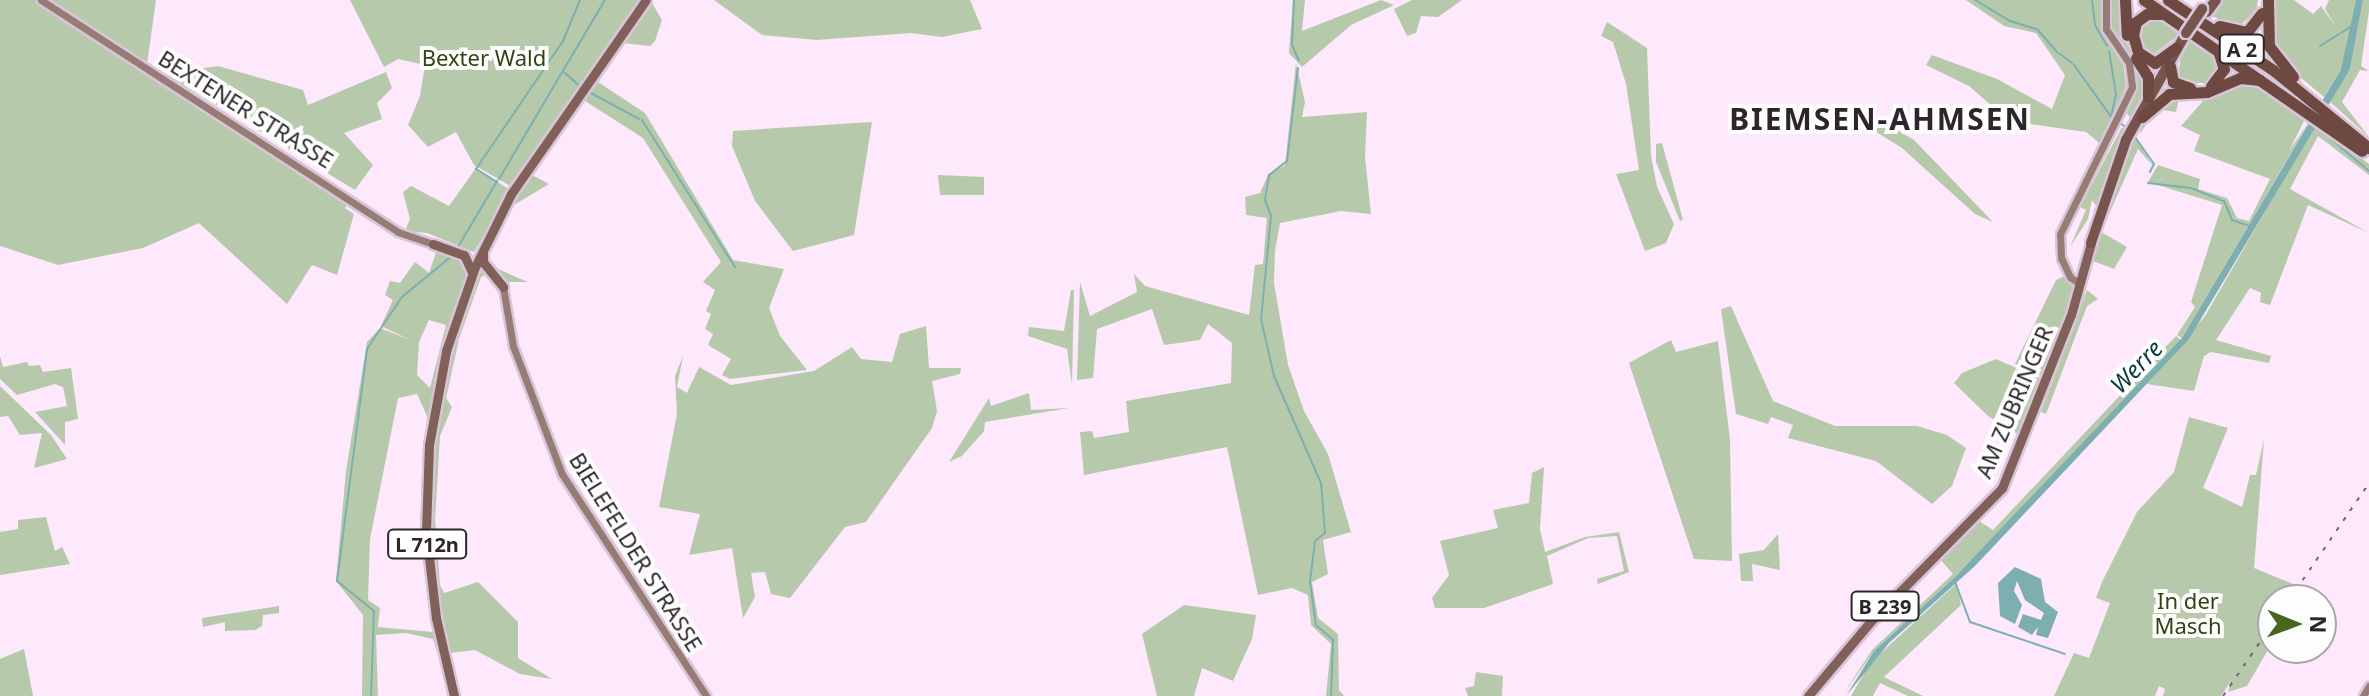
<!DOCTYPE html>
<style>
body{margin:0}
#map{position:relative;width:2369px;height:696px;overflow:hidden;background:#fde8fc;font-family:"Noto Sans",sans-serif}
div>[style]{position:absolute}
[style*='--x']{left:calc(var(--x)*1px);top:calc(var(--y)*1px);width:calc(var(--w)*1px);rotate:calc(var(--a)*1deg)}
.green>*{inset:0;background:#b7c9ab}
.water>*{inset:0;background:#7dafb0}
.stream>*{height:2px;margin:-1px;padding:0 1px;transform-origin:1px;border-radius:1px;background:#7dafb0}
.roads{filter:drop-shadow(2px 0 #d8c5d7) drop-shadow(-2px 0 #d8c5d7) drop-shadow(0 2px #d8c5d7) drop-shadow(0 -2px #d8c5d7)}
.secondary>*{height:7px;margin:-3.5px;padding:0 3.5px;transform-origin:3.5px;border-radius:3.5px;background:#977b75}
.primary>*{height:9px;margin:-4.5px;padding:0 4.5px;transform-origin:4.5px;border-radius:4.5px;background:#816059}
.trunk>*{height:10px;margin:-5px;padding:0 5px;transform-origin:5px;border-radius:5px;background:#78544e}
.motorway>*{height:11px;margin:-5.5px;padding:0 5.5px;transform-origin:5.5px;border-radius:5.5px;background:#6e4942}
.rail>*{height:2px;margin-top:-1px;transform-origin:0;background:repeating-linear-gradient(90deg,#726671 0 4px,transparent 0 12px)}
.bridges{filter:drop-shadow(2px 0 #d8c5d7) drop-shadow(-2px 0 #d8c5d7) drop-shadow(0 2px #d8c5d7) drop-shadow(0 -2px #d8c5d7)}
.trunk-bridge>*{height:10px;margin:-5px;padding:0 5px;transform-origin:5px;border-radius:5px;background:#78544e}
span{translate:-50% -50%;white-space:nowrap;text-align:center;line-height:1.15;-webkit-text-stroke:8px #fdfdfd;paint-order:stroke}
.shield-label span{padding:2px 6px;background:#fdfdfd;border:2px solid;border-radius:6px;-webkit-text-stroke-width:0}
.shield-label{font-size:20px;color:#2d252c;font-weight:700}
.park-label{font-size:22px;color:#2c4511}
.street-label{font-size:22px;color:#2d252c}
.water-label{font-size:24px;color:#0b3c3c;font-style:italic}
.district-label{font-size:30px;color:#2d252c;font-weight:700;letter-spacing:2px}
.north{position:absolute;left:2257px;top:584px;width:80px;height:80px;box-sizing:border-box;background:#fdfdfd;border:2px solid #aaa7a9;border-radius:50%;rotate:91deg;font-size:22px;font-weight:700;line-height:32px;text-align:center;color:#2d252c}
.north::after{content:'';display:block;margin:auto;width:28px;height:36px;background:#47671d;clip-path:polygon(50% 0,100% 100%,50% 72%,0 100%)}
</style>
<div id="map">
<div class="green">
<div style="clip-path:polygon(0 0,38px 0,350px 199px,345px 208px,354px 214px,337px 275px,312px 265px,287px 304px,199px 223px,143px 248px,58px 265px,0 246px)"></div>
<div style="clip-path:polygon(45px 0,156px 0,147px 64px)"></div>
<div style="clip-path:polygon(350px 0,642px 0,512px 187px,474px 165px,456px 132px,428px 147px,408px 125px,420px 96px,425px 65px,398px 59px,384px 67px)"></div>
<div style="clip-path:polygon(650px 0,662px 20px,655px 41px,650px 46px,622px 43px,595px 80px,645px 113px,733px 260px,784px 269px,769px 308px,780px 336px,807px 370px,730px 379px,722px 375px,731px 359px,708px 345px,713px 334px,705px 329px,711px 314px,706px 311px,715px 290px,703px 282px,721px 262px,643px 138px,582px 99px,530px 174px,549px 184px,509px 208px,487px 253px,493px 267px,528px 282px,504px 282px,488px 265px,484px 253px,514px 195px)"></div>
<div style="clip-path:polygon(714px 0,970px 0,982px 29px,942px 37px,911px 33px,817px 40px,762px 35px)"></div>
<div style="clip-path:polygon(1293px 0,1305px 0,1302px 31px,1381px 0,1394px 5px,1351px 25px,1302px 67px,1289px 53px)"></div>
<div style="clip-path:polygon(1412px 0,1462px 0,1438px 17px,1421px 16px,1416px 33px,1407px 36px,1394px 9px)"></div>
<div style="clip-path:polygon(1966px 0,2101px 0,2102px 30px,2123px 63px,2126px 86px,2102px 145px,2086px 132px,2009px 121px,1969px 86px,1926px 65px,1932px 55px,1997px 79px,2052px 109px,2065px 75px,2036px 33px,2004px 26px)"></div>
<div style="clip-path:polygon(2110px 0,2122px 0,2126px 42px,2144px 77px,2145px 92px,2132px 121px,2127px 113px,2136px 93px,2136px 70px,2110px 26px)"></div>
<div style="clip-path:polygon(2223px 0,2258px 0,2256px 11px,2238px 27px,2226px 23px,2209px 14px)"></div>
<div style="clip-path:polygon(2270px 0,2294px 0,2313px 14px,2321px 6px,2337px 28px,2325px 9px,2329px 0,2356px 0,2345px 62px,2324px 97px,2275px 56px)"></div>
<div style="clip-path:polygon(2363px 0,2369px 0,2369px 11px,2361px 66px,2369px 71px,2360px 70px,2342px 102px,2369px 137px,2329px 101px,2350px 69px)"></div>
<div style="clip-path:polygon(2162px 18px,2183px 32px,2151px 56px,2144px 53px,2137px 31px,2146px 19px)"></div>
<div style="clip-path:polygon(1607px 22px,1647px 48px,1651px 156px,1657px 187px,1674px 224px,1666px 243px,1645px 251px,1616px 174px,1639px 170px,1626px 84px,1613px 42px,1601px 36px)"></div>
<div style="clip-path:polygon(2192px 38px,2217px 56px,2220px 69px,2207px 83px,2188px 83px,2179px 76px,2180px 58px)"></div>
<div style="clip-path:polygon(1296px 63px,1305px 102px,1302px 117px,1367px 112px,1365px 157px,1371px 214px,1341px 211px,1280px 223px,1275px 251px,1274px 283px,1288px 365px,1304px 411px,1328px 454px,1351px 532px,1323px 540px,1328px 574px,1312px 582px,1318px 618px,1338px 634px,1339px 690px,1344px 696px,1326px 696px,1331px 644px,1311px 625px,1308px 595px,1292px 588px,1258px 595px,1227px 447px,1084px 475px,1080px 432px,1092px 431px,1094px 438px,1129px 432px,1126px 401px,1231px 383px,1232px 343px,1208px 324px,1200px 340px,1164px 345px,1152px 309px,1097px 329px,1093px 378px,1077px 380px,1080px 282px,1090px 316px,1137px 292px,1134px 274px,1145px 286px,1249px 315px,1255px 265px,1263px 264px,1267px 218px,1246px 215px,1245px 197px,1260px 193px,1268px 175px,1285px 165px)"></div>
<div style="clip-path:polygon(218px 66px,303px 90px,308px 105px,386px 72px,392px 88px,377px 103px,382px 119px,344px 133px,373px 165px,355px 190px,165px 74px)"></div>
<div style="clip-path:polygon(2253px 80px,2307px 115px,2289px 151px,2311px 119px,2182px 338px,2177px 335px,2195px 307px,2191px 302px,2222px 205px,2148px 182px,2158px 165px,2200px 179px,2198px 189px,2227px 198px,2237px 218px,2249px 221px,2270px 179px,2194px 151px,2200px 135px,2181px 126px,2203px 101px,2198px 97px,2179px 99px,2176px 112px,2156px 109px,2140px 134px,2142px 122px,2158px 101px)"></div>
<div style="clip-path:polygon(1848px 120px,1892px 127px,1914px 140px,1993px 222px,1975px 214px,1902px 148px,1878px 133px,1847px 125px)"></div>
<div style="clip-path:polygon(872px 122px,854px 235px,793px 251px,755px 201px,732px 146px,733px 131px)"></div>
<div style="clip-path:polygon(2316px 123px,2369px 164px,2369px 175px,2318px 136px,2290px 189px,2369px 233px,2308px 205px,2270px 305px,2260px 302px,2261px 293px,2250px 288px,2216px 340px,2271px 356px,2269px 363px,2211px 352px,2204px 356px,2194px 391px,2147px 384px,2205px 316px)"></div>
<div style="clip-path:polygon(2122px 127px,2127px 132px,2098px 208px,2092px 200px,2088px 219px,2070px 247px,2086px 210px,2080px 207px)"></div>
<div style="clip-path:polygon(2135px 137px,2153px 166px,2138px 149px,2101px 232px,2127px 247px,2114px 269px,2093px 261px,2087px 277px,2117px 176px)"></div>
<div style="clip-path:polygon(1662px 143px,1683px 220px,1680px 221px,1656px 162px,1656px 144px)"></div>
<div style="clip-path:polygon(476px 168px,510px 190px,474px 252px,427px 233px,405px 231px,410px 219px,403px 192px,411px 186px,449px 206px)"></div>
<div style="clip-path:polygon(938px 175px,984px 177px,984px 195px,940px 195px)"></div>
<div style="clip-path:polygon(evenodd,438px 247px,466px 259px,469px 269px,439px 363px,426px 437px,427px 416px,417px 394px,398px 398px,370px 539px,368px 600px,380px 608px,378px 627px,433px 632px,425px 570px,451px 696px,433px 639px,406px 633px,376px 635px,378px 696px,362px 696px,363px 615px,336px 581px,346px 471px,367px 342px,380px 328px,410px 340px,381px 326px,393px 300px,385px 295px,390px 281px,400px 283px,415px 262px,429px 273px,438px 247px,429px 320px,446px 325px,430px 388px,417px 375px,419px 342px,429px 320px)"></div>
<div style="clip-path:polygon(484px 271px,499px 282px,501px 293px,487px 274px,481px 277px,459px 339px,446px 398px,452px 407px,440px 436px,435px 520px,440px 585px,444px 593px,478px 582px,518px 622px,518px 658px,552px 679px,520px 674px,475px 650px,449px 653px,458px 696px,441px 629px,431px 557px,433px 432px,446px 361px,477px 273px)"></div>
<div style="clip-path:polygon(2067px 275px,2076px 286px,2045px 378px,2015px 364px,2056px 280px)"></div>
<div style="clip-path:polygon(1071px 290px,1074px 290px,1072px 384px,1067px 349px,1028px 336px,1029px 327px,1064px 331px)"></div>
<div style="clip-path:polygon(2087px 290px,2098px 299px,2087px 306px,2046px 414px,2041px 412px)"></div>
<div style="clip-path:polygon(1731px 306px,1773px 401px,1835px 426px,1917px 426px,1947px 435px,1966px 448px,1952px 486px,1932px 504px,1876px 461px,1788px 438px,1793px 425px,1771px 417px,1768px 424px,1736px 414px,1721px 309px)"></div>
<div style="clip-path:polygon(926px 326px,929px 368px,961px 368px,960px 374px,932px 381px,937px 411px,932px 428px,866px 522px,845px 527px,790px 598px,771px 594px,765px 572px,751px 573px,755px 597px,743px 618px,732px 548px,689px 555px,700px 514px,659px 507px,677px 414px,675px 376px,683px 356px,677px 387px,687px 393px,699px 367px,731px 385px,814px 371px,852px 347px,861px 359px,892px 362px,900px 334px)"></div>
<div style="clip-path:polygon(2176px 336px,2181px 340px,2081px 449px,1955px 577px,1874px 651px,1842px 696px,1872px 650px,1953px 574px,1939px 558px,1979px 521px,1993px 530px)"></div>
<div style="clip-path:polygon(1671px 340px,1676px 352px,1718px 341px,1730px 440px,1732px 561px,1694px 559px,1629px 363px)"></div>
<div style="clip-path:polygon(0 356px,3px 367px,27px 362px,29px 366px,40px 365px,43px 372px,71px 368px,78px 419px,65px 422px,65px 445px,35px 412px,67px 406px,63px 387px,55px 384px,17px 395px,0 379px)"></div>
<div style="clip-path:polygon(1996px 359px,2044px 380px,2021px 436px,1988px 416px,1954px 383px,1962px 373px)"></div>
<div style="clip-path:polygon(0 386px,51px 435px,67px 459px,34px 468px,42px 433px,20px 435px,8px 416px,0 417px)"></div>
<div style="clip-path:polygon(1029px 393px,1031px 410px,1069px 408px,985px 422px,984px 431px,962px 456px,949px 462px,989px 398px,991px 406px)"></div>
<div style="clip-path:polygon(2189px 417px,2228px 428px,2203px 488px,2242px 507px,2250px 475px,2256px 475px,2264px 439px,2254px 568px,2298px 586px,2287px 600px,2273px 600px,2273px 620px,2262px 636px,2272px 643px,2247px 686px,2228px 692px,2231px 681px,2221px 696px,2163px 696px,2165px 689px,2159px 686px,2155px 696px,2054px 696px,2074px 653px,2089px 658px,2110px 603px,2096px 598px,2102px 582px,2137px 512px,2174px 472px)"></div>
<div style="clip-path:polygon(1544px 467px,1540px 529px,1545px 552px,1585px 537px,1619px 532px,1629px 572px,1598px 584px,1597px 579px,1624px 571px,1617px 536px,1588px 538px,1547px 556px,1553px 584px,1484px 608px,1435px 608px,1432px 598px,1449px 575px,1440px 541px,1498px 528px,1493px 510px,1529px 503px,1532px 473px)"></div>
<div style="clip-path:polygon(46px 517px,55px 551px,62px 547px,70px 564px,0 575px,0 532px,18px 529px,18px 520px)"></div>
<div style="clip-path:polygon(1778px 534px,1780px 570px,1752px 564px,1753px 581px,1741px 581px,1739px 554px,1764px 550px)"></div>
<div style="clip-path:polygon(1957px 583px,1961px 605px,1884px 677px,1923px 696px,1908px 696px,1880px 683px,1873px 696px,1851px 696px,1870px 663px)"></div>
<div style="clip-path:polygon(1184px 605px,1256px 615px,1252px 639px,1233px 681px,1202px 668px,1194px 696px,1157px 696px,1142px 634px)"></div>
<div style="clip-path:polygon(279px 606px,279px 613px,263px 615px,262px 626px,255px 630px,225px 631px,225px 622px,203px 627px,202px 618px)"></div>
<div style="clip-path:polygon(24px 649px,33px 696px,0 696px,0 659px)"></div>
<div style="clip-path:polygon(1476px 672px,1503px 676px,1502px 696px,1468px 696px,1465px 688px,1474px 686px)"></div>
</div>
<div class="water">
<div style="clip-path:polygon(2356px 0,2363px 0,2350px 69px,2189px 339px,1975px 566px,1889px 643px,1846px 696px,1874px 651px,1955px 577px,2182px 338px,2341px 69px)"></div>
<div style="clip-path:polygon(2015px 567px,2041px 579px,2045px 602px,2058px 612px,2048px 638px,2036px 635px,2038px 627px,2032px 635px,2018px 627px,2023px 614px,2041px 620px,2044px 613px,2025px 600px,2017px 581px,2014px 591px,2022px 605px,2015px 624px,2000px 616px,1998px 583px)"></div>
</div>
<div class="stream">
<div style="--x:1294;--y:0;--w:45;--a:92.5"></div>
<div style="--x:1292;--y:45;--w:17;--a:66"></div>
<div style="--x:1975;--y:0;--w:41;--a:31"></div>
<div style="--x:2010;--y:21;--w:28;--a:17"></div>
<div style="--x:2037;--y:29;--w:32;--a:49"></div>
<div style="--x:2092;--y:0;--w:25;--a:83"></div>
<div style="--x:2095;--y:25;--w:24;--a:60"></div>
<div style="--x:2341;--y:33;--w:11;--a:-34"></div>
<div style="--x:2320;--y:46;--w:22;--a:-32"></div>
<div style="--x:2109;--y:51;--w:44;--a:80.8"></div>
<div style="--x:2116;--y:94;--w:24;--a:102"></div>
<div style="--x:2060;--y:54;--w:15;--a:37"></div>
<div style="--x:2074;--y:65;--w:65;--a:54.4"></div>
<div style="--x:1298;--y:68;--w:94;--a:96.7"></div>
<div style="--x:1287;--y:161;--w:23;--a:142"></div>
<div style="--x:1269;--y:175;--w:25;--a:99"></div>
<div style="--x:1265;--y:200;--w:17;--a:69"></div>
<div style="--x:1271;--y:216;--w:103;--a:95.5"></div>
<div style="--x:1261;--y:319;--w:58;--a:77.2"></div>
<div style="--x:1274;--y:376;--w:117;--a:66.3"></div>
<div style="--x:1321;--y:483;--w:50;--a:85.4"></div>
<div style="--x:1325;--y:533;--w:13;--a:141"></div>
<div style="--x:1315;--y:541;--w:41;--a:97"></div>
<div style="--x:1310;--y:582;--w:43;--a:82.1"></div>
<div style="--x:1316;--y:625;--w:23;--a:41"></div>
<div style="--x:1333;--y:640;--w:56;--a:92"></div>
<div style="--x:564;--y:72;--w:24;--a:42"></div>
<div style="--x:587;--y:91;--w:59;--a:28.3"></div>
<div style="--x:642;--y:120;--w:174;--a:57.7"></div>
<div style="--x:2118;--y:121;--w:13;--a:39"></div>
<div style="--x:2324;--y:133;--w:59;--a:40.2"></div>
<div style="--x:2135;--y:137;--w:33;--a:55"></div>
<div style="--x:2154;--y:164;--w:9;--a:117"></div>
<div style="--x:499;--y:179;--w:208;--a:-59.4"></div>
<div style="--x:497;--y:182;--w:25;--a:-148"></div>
<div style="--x:476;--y:169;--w:155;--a:-55.8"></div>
<div style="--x:563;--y:41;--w:44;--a:-67.5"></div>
<div style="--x:2148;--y:183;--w:43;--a:6.6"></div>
<div style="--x:2191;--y:188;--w:35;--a:22"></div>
<div style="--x:2224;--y:201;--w:21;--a:67"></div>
<div style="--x:2232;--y:220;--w:18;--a:19"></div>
<div style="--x:458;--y:247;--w:77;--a:-59.4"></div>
<div style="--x:1955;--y:582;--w:43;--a:69.4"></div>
<div style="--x:1970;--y:622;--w:100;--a:18.6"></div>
<div style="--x:371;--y:696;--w:85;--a:-88"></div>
<div style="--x:374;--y:611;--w:48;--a:-141"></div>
<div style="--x:337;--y:581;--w:234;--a:-82.6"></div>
<div style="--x:367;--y:349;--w:63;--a:-56.1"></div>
<div style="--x:402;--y:297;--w:66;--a:-39.5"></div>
</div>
<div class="roads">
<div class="secondary">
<div style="--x:41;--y:0;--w:426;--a:33"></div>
<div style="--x:398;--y:232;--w:37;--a:19"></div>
<div style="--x:2080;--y:284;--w:12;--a:-145"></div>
<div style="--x:2070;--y:277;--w:21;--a:-115"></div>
<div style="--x:2061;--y:258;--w:24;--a:-92"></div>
<div style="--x:2060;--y:234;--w:164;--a:-63.9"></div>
<div style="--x:2132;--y:87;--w:24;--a:-97"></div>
<div style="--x:2129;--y:63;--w:41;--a:-124.1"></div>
<div style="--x:2106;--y:29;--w:29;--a:-90"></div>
<div style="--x:503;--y:287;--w:60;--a:80.4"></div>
<div style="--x:513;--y:346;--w:137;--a:69.1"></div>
<div style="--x:562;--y:474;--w:265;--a:57"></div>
<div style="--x:2363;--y:696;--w:12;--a:-59"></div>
</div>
<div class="primary">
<div style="--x:433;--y:244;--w:33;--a:20"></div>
<div style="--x:464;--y:255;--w:17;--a:65"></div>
<div style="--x:483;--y:253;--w:9;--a:90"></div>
<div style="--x:483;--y:262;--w:32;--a:51"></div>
<div style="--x:454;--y:696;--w:80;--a:-103"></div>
<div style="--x:436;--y:618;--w:88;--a:-96.6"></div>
<div style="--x:426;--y:531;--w:86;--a:-88"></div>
<div style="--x:429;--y:445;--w:96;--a:-79.7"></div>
<div style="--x:446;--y:351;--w:89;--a:-71"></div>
<div style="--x:475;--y:267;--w:81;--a:-63.7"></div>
<div style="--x:511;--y:194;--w:236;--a:-55.2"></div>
<div style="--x:1808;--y:696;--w:97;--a:-50"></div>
<div style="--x:1870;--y:622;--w:188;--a:-45.4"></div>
<div style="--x:2002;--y:488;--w:186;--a:-68.3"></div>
<div style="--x:2071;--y:315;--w:75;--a:-74.5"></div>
</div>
<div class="trunk">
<div style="--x:2207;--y:12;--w:15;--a:-53"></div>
<div style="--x:2091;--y:243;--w:109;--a:-71.2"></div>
<div style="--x:2126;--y:140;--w:123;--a:-60.7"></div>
</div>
<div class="motorway">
<div style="--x:2125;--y:0;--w:35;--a:87"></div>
<div style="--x:2144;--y:0;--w:265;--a:34.7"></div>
<div style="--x:2168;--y:0;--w:126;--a:33.7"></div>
<div style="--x:2273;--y:70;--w:124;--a:39.1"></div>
<div style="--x:2268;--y:0;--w:46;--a:88.8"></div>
<div style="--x:2269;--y:46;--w:39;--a:52"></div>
<div style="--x:2161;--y:14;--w:14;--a:180"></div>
<div style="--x:2147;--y:14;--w:14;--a:144"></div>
<div style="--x:2136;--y:22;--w:13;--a:103"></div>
<div style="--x:2133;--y:35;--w:18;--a:74"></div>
<div style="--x:2138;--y:52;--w:20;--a:33"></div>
<div style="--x:2155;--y:63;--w:26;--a:-36"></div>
<div style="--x:2219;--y:26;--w:29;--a:12"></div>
<div style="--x:2247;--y:32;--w:24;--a:-52"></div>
<div style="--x:2136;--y:58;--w:22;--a:58"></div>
<div style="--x:2148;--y:77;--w:20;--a:90"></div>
<div style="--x:2170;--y:66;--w:16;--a:79"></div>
<div style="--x:2173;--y:82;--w:18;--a:19"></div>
<div style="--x:2211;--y:86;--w:21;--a:-53"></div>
<div style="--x:2224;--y:69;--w:20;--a:-108"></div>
<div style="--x:2142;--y:117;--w:35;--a:-40"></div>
<div style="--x:2169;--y:94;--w:38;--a:-3"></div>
<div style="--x:2207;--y:92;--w:36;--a:-23"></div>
<div style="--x:2240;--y:78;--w:20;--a:6"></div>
</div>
</div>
<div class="rail">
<div style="--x:2289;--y:600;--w:142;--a:-55.6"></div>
<div style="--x:2223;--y:696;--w:88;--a:-55.6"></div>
</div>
<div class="bridges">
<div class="trunk-bridge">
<div style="--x:2186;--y:33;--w:29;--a:-56"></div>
</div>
</div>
<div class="shield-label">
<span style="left:2242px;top:49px">A 2</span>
<span style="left:427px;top:544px">L 712n</span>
<span style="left:1885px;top:606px">B 239</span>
</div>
<div class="park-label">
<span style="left:484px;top:58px">Bexter Wald</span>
<span style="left:2188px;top:613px">In der<br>Masch</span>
</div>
<div class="street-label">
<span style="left:246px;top:109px;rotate:32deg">BEXTENER STRASSE</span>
<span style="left:2014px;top:402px;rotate:-67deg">AM ZUBRINGER</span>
<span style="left:636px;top:552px;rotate:58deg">BIELEFELDER STRASSE</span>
</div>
<div class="water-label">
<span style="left:2136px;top:366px;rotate:-46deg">Werre</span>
</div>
<div class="district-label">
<span style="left:1880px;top:119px">BIEMSEN-AHMSEN</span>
</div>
<div class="north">N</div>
</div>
